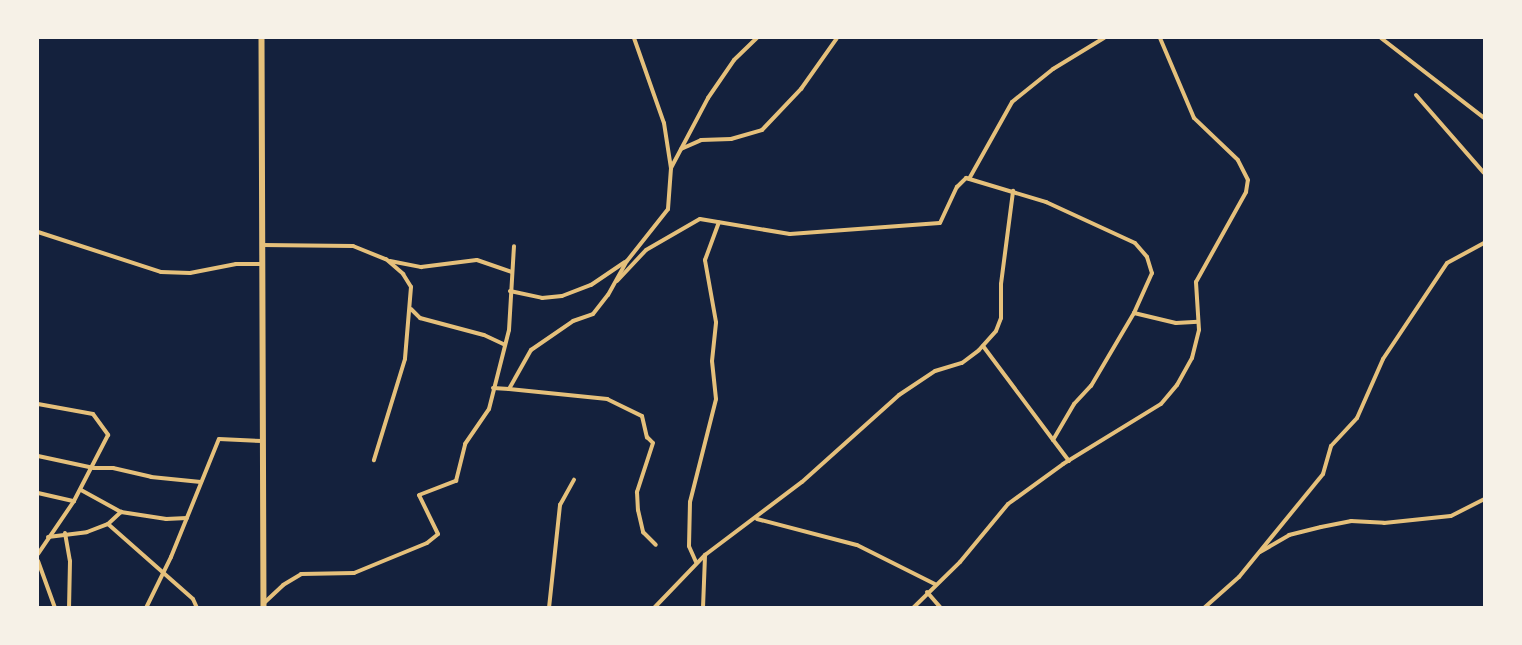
<!DOCTYPE html>
<style>
body{margin:0}
#map{position:relative;width:1522px;height:645px;overflow:hidden;background:#14213d;font-family:"Crimson Pro",serif}
div>[style]{position:absolute}
[style*='--x']{left:calc(var(--x)*1px);top:calc(var(--y)*1px);width:calc(var(--w)*1px);rotate:calc(var(--a)*1deg)}
.minor>*{height:4px;margin:-2px;padding:0 2px;transform-origin:2px;border-radius:2px;background:#e5c07b}
.primary>*{height:5.5px;margin:-2.75px;padding:0 2.75px;transform-origin:2.75px;border-radius:2.75px;background:#e5c07b}
span{translate:-50% -50%;white-space:nowrap;text-align:center;line-height:1.15;-webkit-text-stroke:5px #f6f1e7;paint-order:stroke}
.frame{position:absolute;inset:0;border:39px solid #f6f1e7;pointer-events:none}
</style>
<div id="map">
<div class="minor">
<div style="--x:634;--y:38;--w:90;--a:70.6"></div>
<div style="--x:664;--y:123;--w:46;--a:81.2"></div>
<div style="--x:1381;--y:38;--w:130;--a:37.8"></div>
<div style="--x:1416;--y:95;--w:103;--a:48.9"></div>
<div style="--x:681;--y:149;--w:22;--a:-24"></div>
<div style="--x:701;--y:140;--w:30;--a:-2"></div>
<div style="--x:731;--y:139;--w:32;--a:-16"></div>
<div style="--x:762;--y:130;--w:57;--a:-46.4"></div>
<div style="--x:801;--y:89;--w:62;--a:-54.8"></div>
<div style="--x:969;--y:179;--w:88;--a:-60.8"></div>
<div style="--x:1012;--y:102;--w:53;--a:-38.8"></div>
<div style="--x:1053;--y:69;--w:60;--a:-31.3"></div>
<div style="--x:38;--y:232;--w:129;--a:18"></div>
<div style="--x:161;--y:272;--w:29;--a:2"></div>
<div style="--x:190;--y:273;--w:47;--a:-11.1"></div>
<div style="--x:236;--y:264;--w:26;--a:0"></div>
<div style="--x:262;--y:245;--w:91;--a:0.6"></div>
<div style="--x:353;--y:246;--w:35;--a:22"></div>
<div style="--x:386;--y:259;--w:23;--a:41"></div>
<div style="--x:403;--y:274;--w:15;--a:58"></div>
<div style="--x:411;--y:287;--w:72;--a:94.8"></div>
<div style="--x:405;--y:359;--w:106;--a:107.1"></div>
<div style="--x:390;--y:261;--w:32;--a:11"></div>
<div style="--x:421;--y:267;--w:56;--a:-7.1"></div>
<div style="--x:477;--y:260;--w:37;--a:19"></div>
<div style="--x:617;--y:281;--w:42;--a:-46.9"></div>
<div style="--x:646;--y:250;--w:62;--a:-29.9"></div>
<div style="--x:700;--y:219;--w:91;--a:9.5"></div>
<div style="--x:790;--y:234;--w:150;--a:-4.2"></div>
<div style="--x:940;--y:223;--w:40;--a:-65"></div>
<div style="--x:957;--y:187;--w:13;--a:-45"></div>
<div style="--x:966;--y:178;--w:84;--a:16.7"></div>
<div style="--x:1046;--y:202;--w:98;--a:24.7"></div>
<div style="--x:1135;--y:243;--w:18;--a:49"></div>
<div style="--x:1147;--y:257;--w:17;--a:73"></div>
<div style="--x:1152;--y:273;--w:44;--a:114.2"></div>
<div style="--x:1134;--y:313;--w:43;--a:13.4"></div>
<div style="--x:1176;--y:323;--w:22;--a:-3"></div>
<div style="--x:510;--y:291;--w:33;--a:12"></div>
<div style="--x:542;--y:298;--w:20;--a:-6"></div>
<div style="--x:562;--y:296;--w:31;--a:-21"></div>
<div style="--x:591;--y:285;--w:41;--a:-34.1"></div>
<div style="--x:411;--y:309;--w:13;--a:45"></div>
<div style="--x:420;--y:318;--w:66;--a:14.9"></div>
<div style="--x:484;--y:335;--w:23;--a:25"></div>
<div style="--x:983;--y:346;--w:117;--a:53.3"></div>
<div style="--x:493;--y:388;--w:16;--a:4"></div>
<div style="--x:509;--y:389;--w:45;--a:-60.6"></div>
<div style="--x:531;--y:350;--w:51;--a:-34.6"></div>
<div style="--x:573;--y:321;--w:21;--a:-19"></div>
<div style="--x:593;--y:314;--w:24;--a:-52"></div>
<div style="--x:608;--y:295;--w:39;--a:-61"></div>
<div style="--x:627;--y:261;--w:66;--a:-51.7"></div>
<div style="--x:668;--y:209;--w:41;--a:-85.8"></div>
<div style="--x:671;--y:168;--w:79;--a:-62.1"></div>
<div style="--x:708;--y:98;--w:46;--a:-55.6"></div>
<div style="--x:734;--y:60;--w:32;--a:-44"></div>
<div style="--x:509;--y:389;--w:99;--a:5.8"></div>
<div style="--x:607;--y:399;--w:39;--a:26"></div>
<div style="--x:642;--y:416;--w:22;--a:77"></div>
<div style="--x:647;--y:437;--w:8;--a:45"></div>
<div style="--x:653;--y:443;--w:52;--a:108.1"></div>
<div style="--x:637;--y:492;--w:18;--a:87"></div>
<div style="--x:638;--y:510;--w:23;--a:77"></div>
<div style="--x:643;--y:532;--w:18;--a:45"></div>
<div style="--x:38;--y:404;--w:56;--a:10.3"></div>
<div style="--x:93;--y:414;--w:26;--a:54"></div>
<div style="--x:108;--y:435;--w:74;--a:117.3"></div>
<div style="--x:74;--y:501;--w:64;--a:124.2"></div>
<div style="--x:38;--y:456;--w:57;--a:12.1"></div>
<div style="--x:94;--y:468;--w:19;--a:0"></div>
<div style="--x:113;--y:468;--w:39;--a:13"></div>
<div style="--x:151;--y:477;--w:50;--a:5.7"></div>
<div style="--x:1069;--y:461;--w:26;--a:-127"></div>
<div style="--x:1053;--y:440;--w:42;--a:-59.7"></div>
<div style="--x:1074;--y:404;--w:25;--a:-47"></div>
<div style="--x:1091;--y:386;--w:85;--a:-59.5"></div>
<div style="--x:81;--y:490;--w:46;--a:28.8"></div>
<div style="--x:38;--y:493;--w:37;--a:13"></div>
<div style="--x:757;--y:519;--w:103;--a:14.6"></div>
<div style="--x:857;--y:545;--w:87;--a:26.6"></div>
<div style="--x:108;--y:524;--w:113;--a:41.4"></div>
<div style="--x:193;--y:599;--w:10;--a:66"></div>
<div style="--x:65;--y:533;--w:28;--a:80"></div>
<div style="--x:70;--y:561;--w:47;--a:91.2"></div>
<div style="--x:48;--y:537;--w:39;--a:-7"></div>
<div style="--x:87;--y:532;--w:22;--a:-21"></div>
<div style="--x:108;--y:524;--w:18;--a:-43"></div>
<div style="--x:121;--y:512;--w:46;--a:8.8"></div>
<div style="--x:166;--y:519;--w:21;--a:-3"></div>
<div style="--x:1260;--y:552;--w:34;--a:-30"></div>
<div style="--x:1289;--y:535;--w:33;--a:-14"></div>
<div style="--x:1321;--y:527;--w:31;--a:-11"></div>
<div style="--x:1351;--y:521;--w:33;--a:3"></div>
<div style="--x:1384;--y:523;--w:67;--a:-6"></div>
<div style="--x:1451;--y:516;--w:37;--a:-27"></div>
<div style="--x:38;--y:561;--w:50;--a:70.1"></div>
<div style="--x:696;--y:562;--w:17;--a:-114"></div>
<div style="--x:689;--y:546;--w:44;--a:-88.7"></div>
<div style="--x:690;--y:502;--w:106;--a:-75.8"></div>
<div style="--x:716;--y:399;--w:38;--a:-96"></div>
<div style="--x:712;--y:361;--w:39;--a:-84"></div>
<div style="--x:716;--y:322;--w:63;--a:-100.1"></div>
<div style="--x:705;--y:260;--w:40;--a:-69.8"></div>
<div style="--x:927;--y:592;--w:21;--a:49"></div>
<div style="--x:264;--y:603;--w:26;--a:-43"></div>
<div style="--x:283;--y:585;--w:21;--a:-31"></div>
<div style="--x:301;--y:574;--w:53;--a:-1.1"></div>
<div style="--x:354;--y:573;--w:79;--a:-22.3"></div>
<div style="--x:427;--y:543;--w:14;--a:-39"></div>
<div style="--x:438;--y:534;--w:43;--a:-116"></div>
<div style="--x:419;--y:495;--w:40;--a:-21"></div>
<div style="--x:456;--y:481;--w:38;--a:-76"></div>
<div style="--x:465;--y:444;--w:42;--a:-55.6"></div>
<div style="--x:489;--y:409;--w:81;--a:-75.8"></div>
<div style="--x:509;--y:330;--w:84;--a:-86.6"></div>
<div style="--x:146;--y:608;--w:57;--a:-63.9"></div>
<div style="--x:171;--y:557;--w:127;--a:-67.9"></div>
<div style="--x:219;--y:439;--w:43;--a:2.7"></div>
<div style="--x:549;--y:608;--w:104;--a:-83.9"></div>
<div style="--x:560;--y:505;--w:29;--a:-61"></div>
<div style="--x:654;--y:608;--w:74;--a:-46.1"></div>
<div style="--x:703;--y:608;--w:53;--a:-87.8"></div>
<div style="--x:705;--y:555;--w:121;--a:-37"></div>
<div style="--x:802;--y:482;--w:130;--a:-41.9"></div>
<div style="--x:899;--y:395;--w:43;--a:-33.7"></div>
<div style="--x:935;--y:371;--w:28;--a:-17"></div>
<div style="--x:962;--y:363;--w:21;--a:-37"></div>
<div style="--x:979;--y:350;--w:25;--a:-48"></div>
<div style="--x:996;--y:331;--w:14;--a:-69"></div>
<div style="--x:1001;--y:318;--w:34;--a:-90"></div>
<div style="--x:1001;--y:284;--w:94;--a:-82.6"></div>
<div style="--x:913;--y:608;--w:66;--a:-44.4"></div>
<div style="--x:960;--y:562;--w:75;--a:-50.4"></div>
<div style="--x:1008;--y:504;--w:68;--a:-36"></div>
<div style="--x:1063;--y:464;--w:115;--a:-31.5"></div>
<div style="--x:1161;--y:404;--w:25;--a:-50"></div>
<div style="--x:1177;--y:385;--w:31;--a:-61"></div>
<div style="--x:1192;--y:358;--w:29;--a:-76"></div>
<div style="--x:1199;--y:330;--w:48;--a:-93.6"></div>
<div style="--x:1196;--y:282;--w:103;--a:-60.9"></div>
<div style="--x:1246;--y:192;--w:12;--a:-81"></div>
<div style="--x:1248;--y:180;--w:22;--a:-117"></div>
<div style="--x:1238;--y:160;--w:61;--a:-136.3"></div>
<div style="--x:1194;--y:118;--w:87;--a:-113"></div>
<div style="--x:1204;--y:608;--w:47;--a:-41.5"></div>
<div style="--x:1239;--y:577;--w:133;--a:-50.8"></div>
<div style="--x:1323;--y:474;--w:29;--a:-74"></div>
<div style="--x:1331;--y:446;--w:38;--a:-47"></div>
<div style="--x:1357;--y:418;--w:64;--a:-66.2"></div>
<div style="--x:1383;--y:359;--w:115;--a:-56.3"></div>
<div style="--x:1447;--y:263;--w:42;--a:-28.4"></div>
</div>
<div class="primary">
<div style="--x:262;--y:38;--w:570;--a:89.8"></div>
</div>
<div class="frame"></div>
</div>
